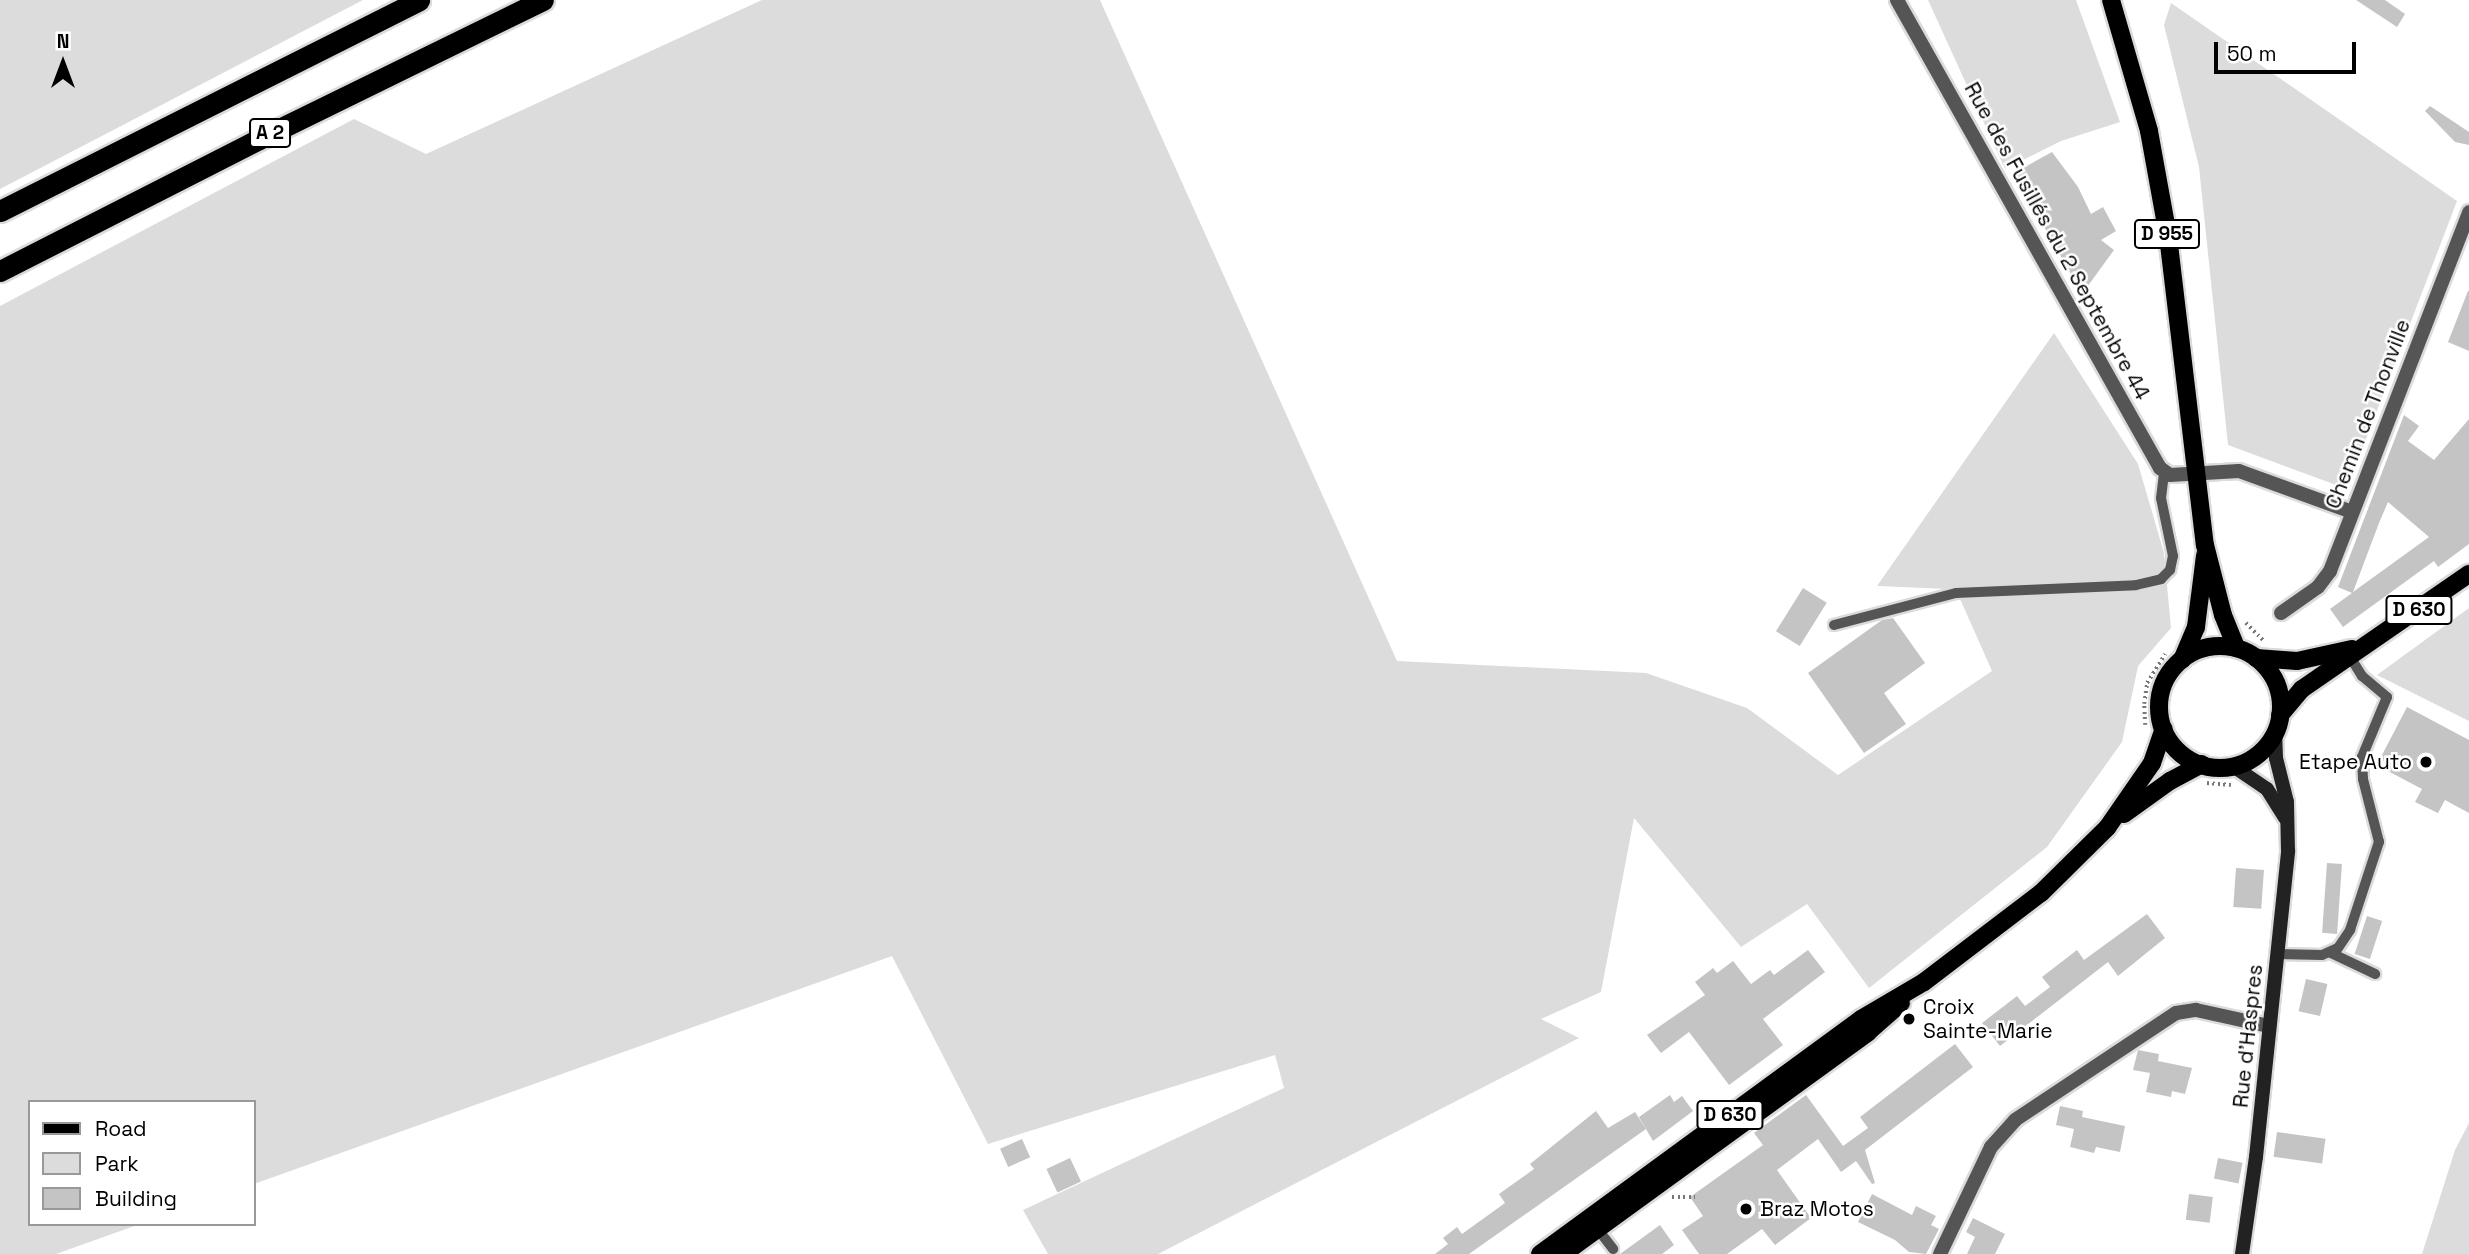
<!DOCTYPE html>
<meta charset="utf-8">
<style>
body{margin:0}
#map{position:relative;width:2469px;height:1254px;overflow:hidden;background:#fff;font-family:"Space Grotesk",sans-serif}
div>[style]{position:absolute}
[style*='--x']{left:calc(var(--x)*1px);top:calc(var(--y)*1px);width:calc(var(--w)*1px);rotate:calc(var(--a)*1deg)}
.green>*{inset:0;background:#dcdcdc}
.building>*{inset:0;background:#c4c4c4;transform-origin:0 0}
.path>*{height:3.5px;margin-top:-1.75px;transform-origin:0;background:repeating-linear-gradient(90deg,#777 0 2px,transparent 0 5.5px)}
.roads{filter:drop-shadow(2px 0 #dbdbdb) drop-shadow(-2px 0 #dbdbdb) drop-shadow(0 2px #dbdbdb) drop-shadow(0 -2px #dbdbdb)}
.lane>*{height:10px;margin:-5px;padding:0 5px;transform-origin:5px;border-radius:5px;background:#555}
.street>*{height:14px;margin:-7px;padding:0 7px;transform-origin:7px;border-radius:7px;background:#555}
.secondary>*{height:14px;margin:-7px;padding:0 7px;transform-origin:7px;border-radius:7px;background:#222}
.primary>*{height:18px;margin:-9px;padding:0 9px;transform-origin:9px;border-radius:9px;background:#000}
.primary>.ring{margin:-9px;padding:0;box-sizing:content-box;background:none;border:18px solid #000;border-radius:50%}
.highway>*{height:21px;margin:-10.5px;padding:0 10.5px;transform-origin:10.5px;border-radius:10.5px;background:#000}
.dots>*{width:19px;height:19px;translate:-50% -50%;box-sizing:border-box;border:4px solid #fff;border-radius:50%}
span{translate:-50% -50%;white-space:nowrap;text-align:center;line-height:1.15;-webkit-text-stroke:5px #fff;paint-order:stroke}
.shield-label span{padding:2px 5px;background:#fff;border:2px solid;border-radius:5px;-webkit-text-stroke-width:0}
.shield-label{font-size:19px;color:#000;font-weight:700}
.street-label{font-size:21px;color:#000}
.poi-label{font-size:21px;color:#000}
.right{translate:-100% -50%;text-align:right}
.left{translate:0 -50%;text-align:left}
.legend{position:absolute;left:28px;top:1100px;width:228px;height:126px;box-sizing:border-box;background:#fff;border:2px solid #999;margin:0;padding:9px 12px;list-style:none;font-size:21px;color:#000}
.legend li{display:flex;align-items:center;gap:14px;height:35px}
.legend b{width:35px;border:2px solid #999}
.north{position:absolute;left:28px;top:28px;width:70px;height:70px;-webkit-text-stroke:5px #fff;paint-order:stroke;rotate:0deg;font-size:19px;font-weight:700;line-height:28px;text-align:center;color:#000}
.north::after{content:'';display:block;margin:auto;width:24px;height:32px;background:#000;clip-path:polygon(50% 0,100% 100%,50% 72%,0 100%)}
.scale{position:absolute;left:2214px;top:42px;width:142px;height:32px;box-sizing:border-box;border:4px solid #000;border-top:0;padding-left:9px;font-size:21px;line-height:24px;white-space:nowrap;color:#000;-webkit-text-stroke:5px #fff;paint-order:stroke}
</style>
<div id="map">
<div class="green">
<div style="clip-path:polygon(0 0,363px 0,0 189px)"></div>
<div style="clip-path:polygon(762px 0,1100px 0,1397px 661px,1646px 673px,1747px 708px,1838px 775px,1992px 671px,1961px 601px,1949px 589px,1877px 586px,2054px 333px,2138px 464px,2164px 553px,2171px 628px,2138px 666px,2122px 742px,2047px 847px,1869px 988px,1807px 904px,1741px 947px,1634px 818px,1601px 992px,1541px 1019px,1579px 1038px,1158px 1254px,1048px 1254px,1023px 1210px,1284px 1088px,1275px 1055px,988px 1144px,892px 956px,254px 1184px,254px 1102px,30px 1102px,30px 1224px,140px 1224px,56px 1254px,0 1254px,0 306px,354px 119px,426px 154px)"></div>
<div style="clip-path:polygon(1928px 0,2076px 0,2120px 122px,2061px 141px,2005px 169px)"></div>
<div style="clip-path:polygon(2171px 3px,2457px 201px,2347px 489px,2228px 445px,2199px 167px,2164px 25px)"></div>
<div style="clip-path:polygon(2469px 608px,2469px 721px,2377px 675px)"></div>
<div style="clip-path:polygon(2469px 1123px,2469px 1254px,2422px 1254px,2455px 1150px)"></div>
</div>
<div class="building">
<div style="clip-path:polygon(2356px 0,2385px 0,2405px 14px,2397px 27px)"></div>
<div style="clip-path:polygon(2430px 106px,2469px 132px,2469px 145px,2455px 142px,2425px 111px)"></div>
<div style="clip-path:polygon(2052px 152px,2078px 187px,2091px 214px,2103px 207px,2116px 231px,2101px 240px,2114px 250px,2082px 294px,2014px 173px)"></div>
<div style="clip-path:polygon(2468px 291px,2469px 291px,2469px 351px,2448px 342px)"></div>
<div style="clip-path:polygon(evenodd,2404px 415px,2419px 426px,2408px 441px,2434px 460px,2469px 419px,2469px 544px,2438px 567px,2434px 561px,2343px 627px,2330px 609px,2352px 593px,2338px 587px,2404px 415px,2388px 502px,2429px 537px,2353px 592px,2379px 523px,2388px 502px)"></div>
<div style="left:1803px;top:588px;width:28px;height:51px;rotate:32deg"></div>
<div style="clip-path:polygon(1893px 618px,1925px 663px,1884px 693px,1906px 724px,1864px 753px,1808px 673px,1882px 620px)"></div>
<div style="clip-path:polygon(2407px 707px,2469px 740px,2469px 813px,2445px 800px,2438px 813px,2415px 802px,2422px 789px,2386px 770px,2382px 755px)"></div>
<div style="left:2327px;top:863px;width:15px;height:70px;rotate:4deg"></div>
<div style="left:2236px;top:868px;width:28px;height:39px;rotate:4deg"></div>
<div style="clip-path:polygon(2147px 914px,2165px 938px,2118px 976px,2108px 962px,2000px 1046px,1982px 1023px,2017px 996px,2025px 1006px,2050px 987px,2042px 977px,2077px 950px,2084px 960px)"></div>
<div style="left:2367px;top:916px;width:16px;height:40px;rotate:18deg"></div>
<div style="clip-path:polygon(1808px 950px,1825px 972px,1763px 1019px,1783px 1045px,1729px 1085px,1689px 1032px,1661px 1053px,1647px 1035px,1705px 995px,1695px 982px,1713px 968px,1717px 973px,1733px 961px,1751px 984px,1770px 970px,1774px 975px)"></div>
<div style="left:2306px;top:979px;width:22px;height:33px;rotate:13deg"></div>
<div style="clip-path:polygon(1955px 1044px,1973px 1067px,1865px 1150px,1875px 1183px,1872px 1184px,1856px 1161px,1841px 1172px,1818px 1139px,1777px 1170px,1811px 1218px,1775px 1245px,1762px 1229px,1727px 1254px,1699px 1254px,1682px 1230px,1703px 1216px,1690px 1197px,1763px 1145px,1754px 1133px,1806px 1095px,1843px 1146px,1868px 1128px,1860px 1117px)"></div>
<div style="clip-path:polygon(2138px 1050px,2159px 1054px,2158px 1061px,2192px 1068px,2185px 1094px,2172px 1091px,2171px 1097px,2146px 1092px,2150px 1073px,2133px 1070px)"></div>
<div style="clip-path:polygon(1670px 1095px,1674px 1102px,1682px 1096px,1693px 1111px,1653px 1141px,1639px 1117px)"></div>
<div style="clip-path:polygon(2060px 1106px,2083px 1111px,2082px 1117px,2125px 1126px,2120px 1152px,2096px 1147px,2094px 1153px,2070px 1147px,2074px 1129px,2056px 1125px)"></div>
<div style="clip-path:polygon(1596px 1111px,1608px 1128px,1635px 1112px,1646px 1129px,1469px 1254px,1435px 1254px,1448px 1244px,1443px 1238px,1457px 1227px,1462px 1234px,1505px 1203px,1499px 1194px,1534px 1169px,1530px 1164px)"></div>
<div style="left:2277px;top:1132px;width:49px;height:25px;rotate:8deg"></div>
<div style="left:1022px;top:1139px;width:20px;height:24px;rotate:66deg"></div>
<div style="left:1070px;top:1158px;width:26px;height:26px;rotate:65deg"></div>
<div style="left:2218px;top:1158px;width:25px;height:21px;rotate:11deg"></div>
<div style="clip-path:polygon(1872px 1194px,1912px 1215px,1916px 1206px,1936px 1216px,1931px 1225px,1939px 1229px,1926px 1254px,1909px 1252px,1895px 1240px,1858px 1222px)"></div>
<div style="left:2189px;top:1194px;width:24px;height:26px;rotate:7deg"></div>
<div style="clip-path:polygon(1973px 1218px,2005px 1234px,1995px 1254px,1967px 1254px,1975px 1237px,1966px 1232px)"></div>
<div style="clip-path:polygon(1660px 1225px,1674px 1245px,1662px 1254px,1620px 1254px)"></div>
</div>
<div class="path">
<div style="--x:2246;--y:623;--w:24;--a:45"></div>
<div style="--x:2145;--y:725;--w:21;--a:-93"></div>
<div style="--x:2144;--y:704;--w:21;--a:-82"></div>
<div style="--x:2147;--y:683;--w:34;--a:-58"></div>
<div style="--x:2207;--y:783;--w:24;--a:5"></div>
<div style="--x:1672;--y:1197;--w:23;--a:0"></div>
</div>
<div class="roads">
<div class="lane">
<div style="--x:1834;--y:625;--w:126;--a:-14.7"></div>
<div style="--x:1956;--y:593;--w:180;--a:-2.5"></div>
<div style="--x:2136;--y:585;--w:26;--a:-13"></div>
<div style="--x:2161;--y:579;--w:13;--a:-45"></div>
<div style="--x:2170;--y:570;--w:14;--a:-78"></div>
<div style="--x:2173;--y:556;--w:59;--a:-101.7"></div>
<div style="--x:2161;--y:498;--w:26;--a:-83"></div>
<div style="--x:2331;--y:953;--w:49;--a:25.5"></div>
<div style="--x:2278;--y:954;--w:44;--a:1.3"></div>
<div style="--x:2322;--y:955;--w:17;--a:-24"></div>
<div style="--x:2338;--y:948;--w:22;--a:-56"></div>
<div style="--x:2350;--y:930;--w:93;--a:-71.8"></div>
<div style="--x:2379;--y:842;--w:65;--a:-104.3"></div>
<div style="--x:2363;--y:779;--w:22;--a:-93"></div>
<div style="--x:2362;--y:757;--w:65;--a:-67.4"></div>
<div style="--x:2387;--y:697;--w:33;--a:-140"></div>
<div style="--x:2362;--y:676;--w:22;--a:-122"></div>
<div style="--x:1596;--y:1227;--w:28;--a:52"></div>
</div>
<div class="street">
<div style="--x:1897;--y:0;--w:537;--a:60.67"></div>
<div style="--x:2160;--y:468;--w:12;--a:35"></div>
<div style="--x:2170;--y:475;--w:69;--a:-3.3"></div>
<div style="--x:2239;--y:471;--w:120;--a:19.9"></div>
<div style="--x:2281;--y:613;--w:45;--a:-35.1"></div>
<div style="--x:2318;--y:587;--w:20;--a:-53"></div>
<div style="--x:2330;--y:571;--w:385;--a:-68.8"></div>
<div style="--x:1940;--y:1254;--w:119;--a:-64.5"></div>
<div style="--x:1991;--y:1147;--w:36;--a:-48"></div>
<div style="--x:2015;--y:1120;--w:193;--a:-33.6"></div>
<div style="--x:2176;--y:1013;--w:20;--a:-9"></div>
<div style="--x:2196;--y:1010;--w:75;--a:12.4"></div>
</div>
<div class="secondary">
<div style="--x:2233;--y:766;--w:41;--a:34.1"></div>
<div style="--x:2267;--y:789;--w:34;--a:58"></div>
<div style="--x:2242;--y:1254;--w:98;--a:-81.8"></div>
<div style="--x:2256;--y:1157;--w:308;--a:-84"></div>
<div style="--x:2288;--y:851;--w:49;--a:-91.2"></div>
<div style="--x:2287;--y:802;--w:45;--a:-104"></div>
<div style="--x:2276;--y:758;--w:25;--a:-92"></div>
</div>
<div class="primary">
<div style="--x:2111;--y:0;--w:136;--a:73.8"></div>
<div style="--x:2149;--y:131;--w:107;--a:79.7"></div>
<div style="--x:2168;--y:236;--w:311;--a:83.2"></div>
<div style="--x:2205;--y:545;--w:72;--a:75.6"></div>
<div style="--x:2223;--y:615;--w:35;--a:68"></div>
<div class="ring" style="left:2159px;top:646px;width:104px;height:104px"></div>
<div style="--x:2256;--y:658;--w:41;--a:4.2"></div>
<div style="--x:2297;--y:661;--w:56;--a:-12.3"></div>
<div style="--x:2182;--y:660;--w:36;--a:-67"></div>
<div style="--x:2196;--y:627;--w:72;--a:-82.8"></div>
<div style="--x:2280;--y:715;--w:34;--a:-50"></div>
<div style="--x:2302;--y:689;--w:203;--a:-34.6"></div>
<div style="--x:2124;--y:814;--w:57;--a:-35.7"></div>
<div style="--x:2170;--y:781;--w:36;--a:-28"></div>
<div style="--x:1540;--y:1254;--w:398;--a:-36.2"></div>
<div style="--x:1861;--y:1019;--w:73;--a:-30.4"></div>
<div style="--x:1924;--y:982;--w:147;--a:-37.3"></div>
<div style="--x:2041;--y:893;--w:93;--a:-44.6"></div>
<div style="--x:2107;--y:828;--w:79;--a:-55.3"></div>
<div style="--x:2152;--y:763;--w:36;--a:-71"></div>
<div style="--x:1563;--y:1254;--w:377;--a:-36"></div>
<div style="--x:1868;--y:1032;--w:44;--a:-41.3"></div>
</div>
<div class="highway">
<div style="--x:0;--y:211;--w:469;--a:-26.7"></div>
<div style="--x:0;--y:271;--w:291;--a:-27"></div>
<div style="--x:259;--y:139;--w:316;--a:-26.1"></div>
</div>
</div>
<div class="dots">
<div style="left:2426px;top:762px;background:#000"></div>
<div style="left:1909px;top:1019px;background:#000"></div>
<div style="left:1746px;top:1209px;background:#000"></div>
</div>
<div class="shield-label">
<span style="left:270px;top:133px">A 2</span>
<span style="left:2167px;top:234px">D 955</span>
<span style="left:2419px;top:610px">D 630</span>
<span style="left:1730px;top:1115px">D 630</span>
</div>
<div class="street-label">
<span style="left:2057px;top:241px;rotate:61deg">Rue des Fusillés du 2 Septembre 44</span>
<span style="left:2368px;top:414px;rotate:-69deg">Chemin de Thonville</span>
<span style="left:2248px;top:1036px;rotate:-84deg">Rue d'Haspres</span>
</div>
<div class="poi-label">
<span class="right" style="left:2412px;top:762px">Etape Auto</span>
<span class="left" style="left:1923px;top:1019px">Croix<br>Sainte-Marie</span>
<span class="left" style="left:1760px;top:1209px">Braz Motos</span>
</div>
<ul class="legend">
<li><b style="height:9px;background:#000"></b>Road</li>
<li><b style="height:19px;background:#dcdcdc"></b>Park</li>
<li><b style="height:19px;background:#c4c4c4"></b>Building</li>
</ul>
<div class="north">N</div>
<div class="scale">50 m</div>
</div>
